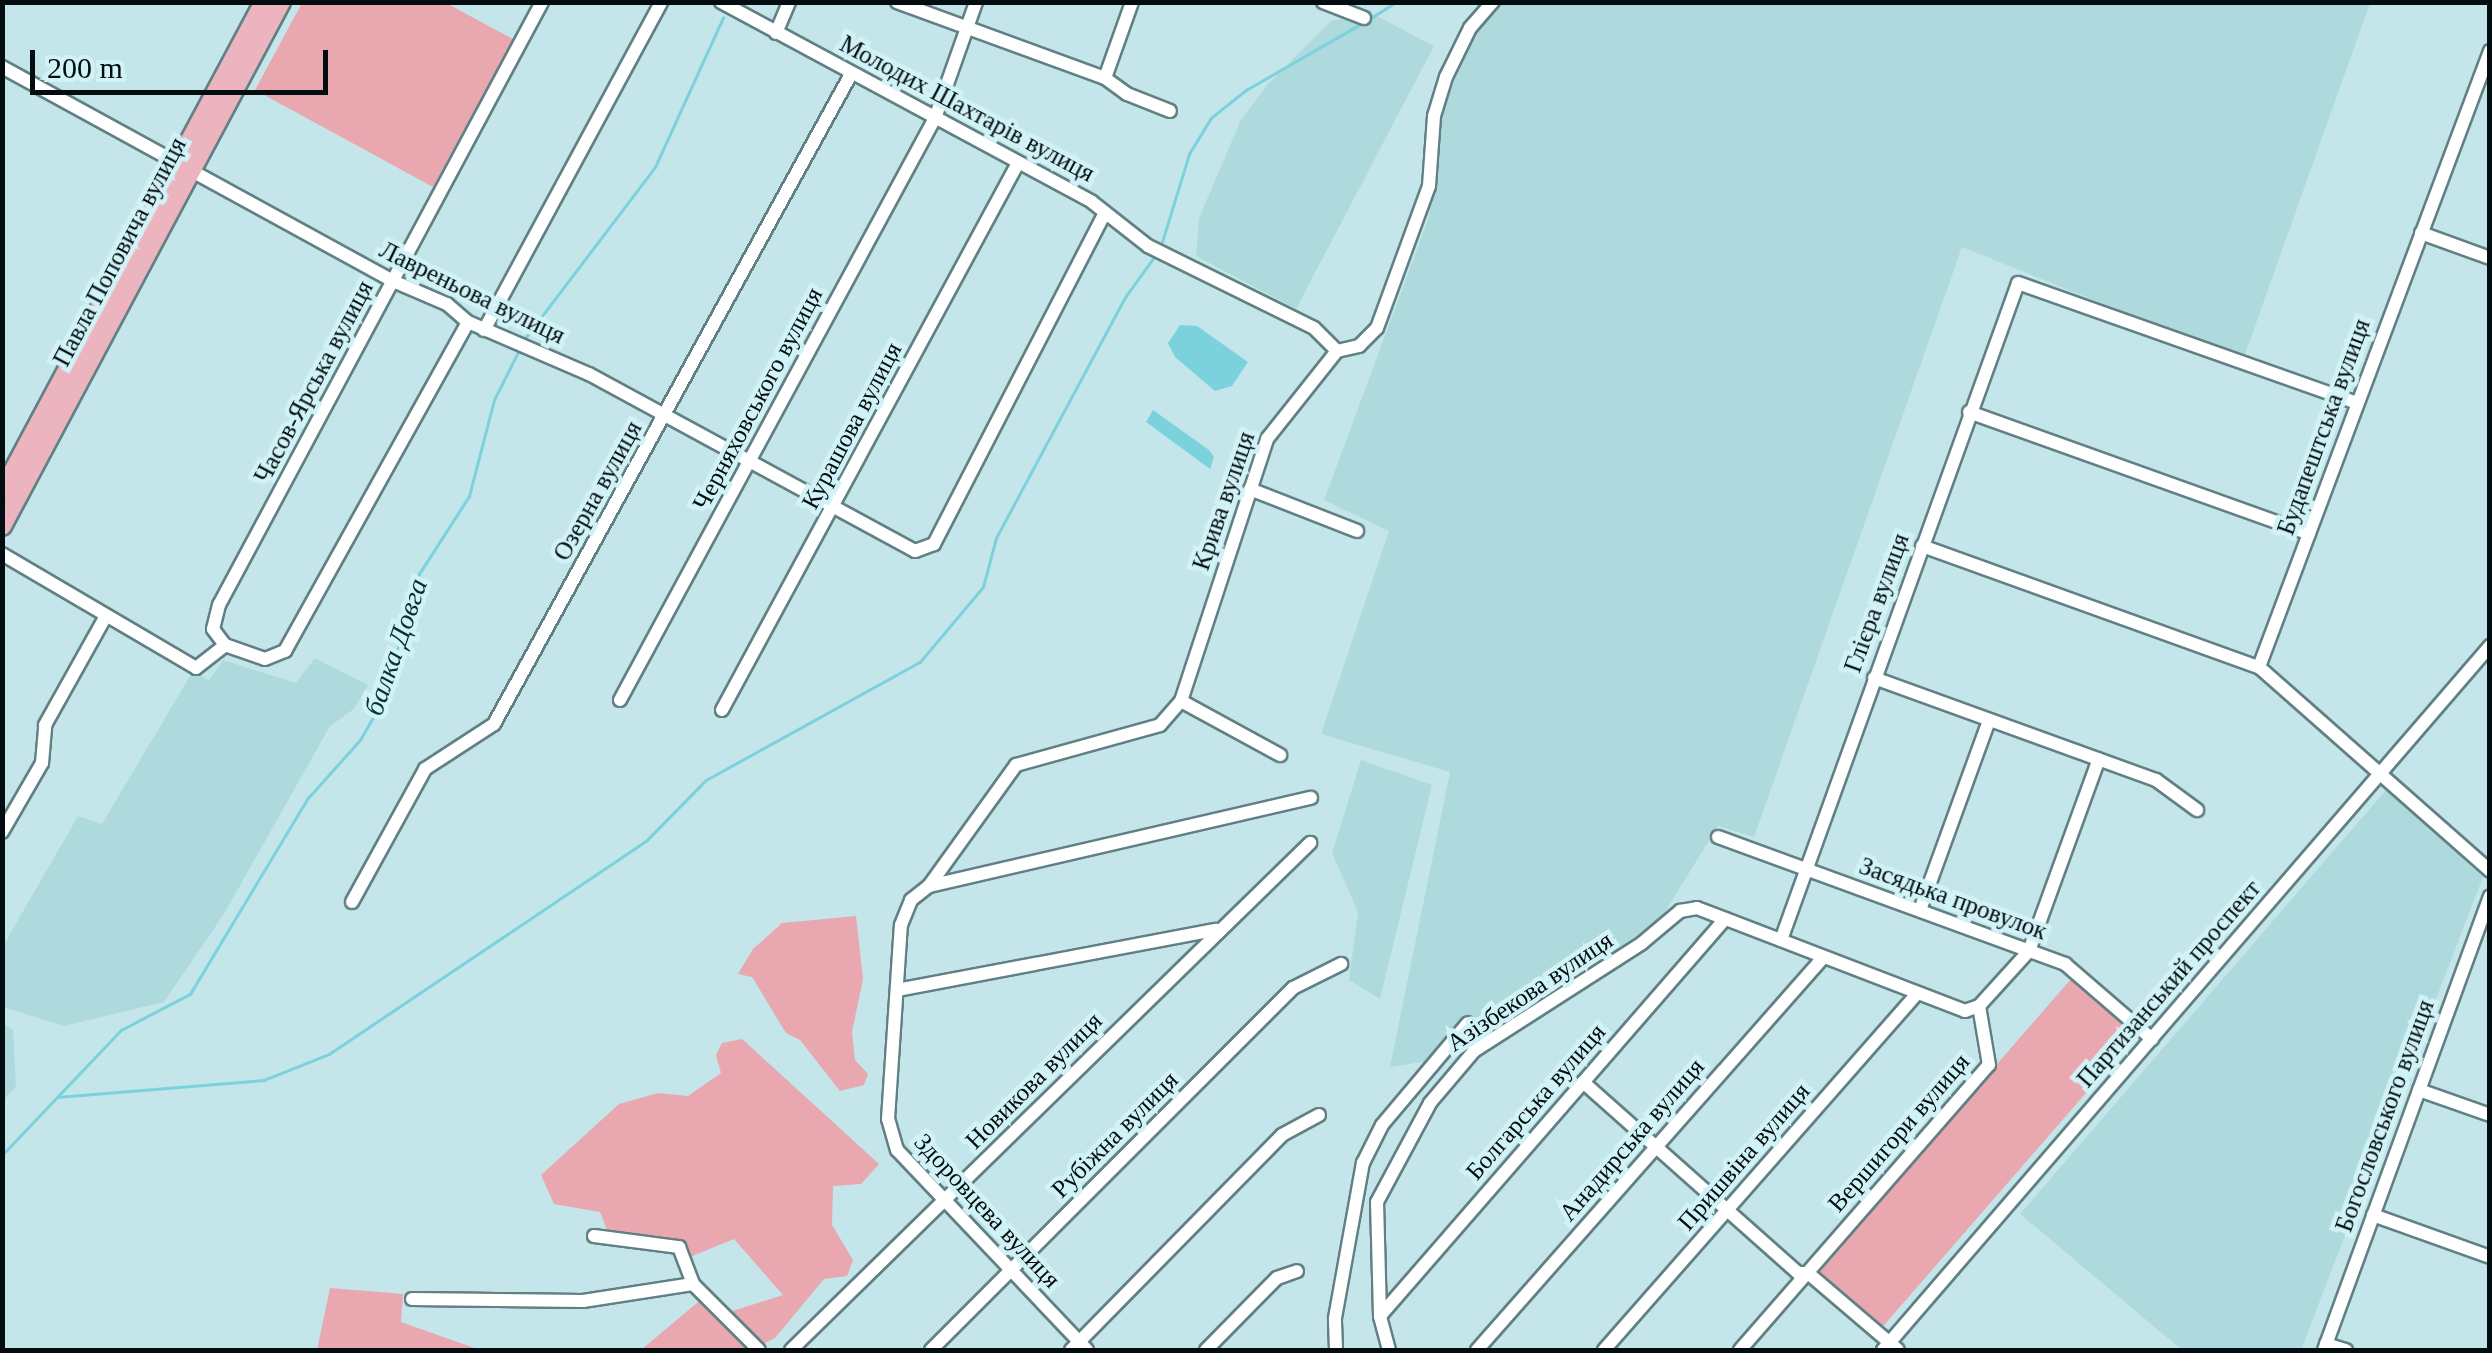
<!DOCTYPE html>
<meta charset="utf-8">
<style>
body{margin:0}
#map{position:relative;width:2492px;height:1353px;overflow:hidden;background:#c4e6ea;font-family:"Times New Roman",serif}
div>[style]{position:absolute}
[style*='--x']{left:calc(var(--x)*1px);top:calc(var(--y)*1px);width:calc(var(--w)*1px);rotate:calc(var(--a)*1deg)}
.built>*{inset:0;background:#aedade}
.green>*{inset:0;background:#e9a7b0;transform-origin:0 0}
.water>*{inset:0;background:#7bd2dc}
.stream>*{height:2.5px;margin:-1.25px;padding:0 1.25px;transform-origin:1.25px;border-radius:1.25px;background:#7bd2dc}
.roads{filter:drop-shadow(2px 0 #618083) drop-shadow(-2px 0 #618083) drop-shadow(0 2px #618083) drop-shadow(0 -2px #618083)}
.minor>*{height:12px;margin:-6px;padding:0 6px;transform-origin:6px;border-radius:6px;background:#fff}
.major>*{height:18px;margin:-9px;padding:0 9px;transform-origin:9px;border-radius:9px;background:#ecb4be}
span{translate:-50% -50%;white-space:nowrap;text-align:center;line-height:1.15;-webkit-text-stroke:9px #d1f3f7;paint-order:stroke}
.street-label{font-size:25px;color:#030d0f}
.water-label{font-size:28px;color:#053136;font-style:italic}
.frame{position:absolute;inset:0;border:5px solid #030d0f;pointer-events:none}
.scale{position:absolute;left:30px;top:50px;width:298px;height:45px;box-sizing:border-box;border:5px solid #030d0f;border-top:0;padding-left:12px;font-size:30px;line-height:35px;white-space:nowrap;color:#030d0f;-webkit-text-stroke:8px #d1f3f7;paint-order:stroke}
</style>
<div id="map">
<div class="built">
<div style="clip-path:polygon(1498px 3px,2370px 3px,2243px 360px,1962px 247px,1754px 837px,1718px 826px,1660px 920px,1454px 1057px,1390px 1067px,1450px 772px,1321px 734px,1389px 531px,1324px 500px,1429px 217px,1439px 116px,1479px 25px)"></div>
<div style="clip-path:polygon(1371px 13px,1434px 46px,1296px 309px,1196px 256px,1199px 218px,1240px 122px,1267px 85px,1331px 21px)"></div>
<div style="clip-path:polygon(315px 658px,368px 685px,354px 709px,330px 726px,224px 914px,164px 1002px,64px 1026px,3px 1007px,3px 946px,78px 816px,102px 824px,193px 671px,209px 681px,223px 660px,296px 683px)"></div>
<div style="clip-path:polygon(1361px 760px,1432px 785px,1380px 999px,1349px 980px,1358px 912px,1332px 853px)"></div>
<div style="clip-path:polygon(2386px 790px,2483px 877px,2301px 1350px,2182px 1350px,2020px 1214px)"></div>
<div style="clip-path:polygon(3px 1023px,13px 1030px,16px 1086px,3px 1101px)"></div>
</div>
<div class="green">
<div style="clip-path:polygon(302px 3px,446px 3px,513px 39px,433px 187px,255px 90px)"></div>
<div style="clip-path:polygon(856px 916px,863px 979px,852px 1032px,855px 1060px,868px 1074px,864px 1085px,840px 1091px,800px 1040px,786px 1033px,752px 977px,738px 974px,753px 949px,782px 923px)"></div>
<div style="left:2071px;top:979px;width:86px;height:388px;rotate:41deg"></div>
<div style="clip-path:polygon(742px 1039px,879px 1164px,861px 1184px,833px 1186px,832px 1225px,853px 1260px,847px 1276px,824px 1279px,775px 1338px,751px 1350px,641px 1350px,704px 1297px,723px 1314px,783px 1295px,734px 1239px,685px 1259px,609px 1235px,600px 1212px,554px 1204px,541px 1175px,619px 1104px,658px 1093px,688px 1096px,721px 1073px,716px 1055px,722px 1043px)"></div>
<div style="clip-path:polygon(330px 1288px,403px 1294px,401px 1322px,480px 1350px,317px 1350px)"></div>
</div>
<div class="water">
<div style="clip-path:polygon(1180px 325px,1197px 326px,1248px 362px,1232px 386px,1215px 391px,1175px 357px,1168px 343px)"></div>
<div style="clip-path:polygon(1153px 410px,1209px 450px,1214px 457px,1210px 469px,1146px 422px)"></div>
</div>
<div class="stream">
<div style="--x:1368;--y:20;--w:33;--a:-33"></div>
<div style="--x:1162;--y:242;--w:92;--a:-72.9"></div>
<div style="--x:1189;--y:154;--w:42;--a:-58.6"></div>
<div style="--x:1211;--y:118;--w:45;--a:-38.7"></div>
<div style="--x:1246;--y:90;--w:133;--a:-29.9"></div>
<div style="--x:523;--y:341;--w:218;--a:-52.8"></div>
<div style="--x:655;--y:167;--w:164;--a:-65.5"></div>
<div style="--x:57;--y:1097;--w:208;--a:-4.7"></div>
<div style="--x:264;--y:1080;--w:70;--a:-21.8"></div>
<div style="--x:329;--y:1054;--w:383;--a:-33.9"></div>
<div style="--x:647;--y:840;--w:84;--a:-45.5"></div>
<div style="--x:706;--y:780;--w:244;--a:-28.9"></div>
<div style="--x:920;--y:662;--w:98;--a:-50"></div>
<div style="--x:983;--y:587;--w:51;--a:-75.1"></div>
<div style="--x:996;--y:538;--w:275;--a:-61.8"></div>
<div style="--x:1126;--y:296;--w:48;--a:-54.3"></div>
<div style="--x:2;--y:1155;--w:173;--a:-46.4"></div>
<div style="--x:121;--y:1030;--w:78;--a:-27.6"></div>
<div style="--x:190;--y:994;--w:229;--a:-59"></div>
<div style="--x:308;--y:798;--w:78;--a:-48.1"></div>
<div style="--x:360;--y:740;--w:46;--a:-60.1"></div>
<div style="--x:383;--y:700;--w:131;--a:-74.1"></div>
<div style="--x:419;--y:574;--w:93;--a:-57.3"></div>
<div style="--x:469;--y:496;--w:99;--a:-75.4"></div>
<div style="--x:494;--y:400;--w:58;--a:-63.4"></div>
</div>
<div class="roads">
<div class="minor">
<div style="--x:721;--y:2;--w:421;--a:28.3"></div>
<div style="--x:1092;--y:202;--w:71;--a:38.2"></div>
<div style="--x:1148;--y:246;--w:185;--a:26.3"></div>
<div style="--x:1314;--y:328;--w:33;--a:45"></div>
<div style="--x:897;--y:2;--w:221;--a:20.1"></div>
<div style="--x:1105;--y:78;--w:27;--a:36"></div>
<div style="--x:1127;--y:94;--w:46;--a:21.6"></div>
<div style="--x:1323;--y:2;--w:44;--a:21.3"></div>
<div style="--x:776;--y:33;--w:34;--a:-67"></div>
<div style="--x:2490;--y:51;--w:658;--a:110.56"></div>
<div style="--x:2259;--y:667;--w:308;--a:41.4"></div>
<div style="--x:2;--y:67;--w:446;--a:28.7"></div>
<div style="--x:393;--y:281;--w:59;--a:23.1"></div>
<div style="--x:447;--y:304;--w:28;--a:41"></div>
<div style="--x:468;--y:322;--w:132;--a:23.3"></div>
<div style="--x:589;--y:374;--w:371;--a:28.5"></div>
<div style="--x:915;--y:551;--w:20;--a:-20"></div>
<div style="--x:934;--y:544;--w:369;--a:-62.7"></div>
<div style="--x:1105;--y:78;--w:81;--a:-70.4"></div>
<div style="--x:2421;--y:233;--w:73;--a:19.9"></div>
<div style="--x:484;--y:330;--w:373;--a:-61.6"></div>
<div style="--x:1969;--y:412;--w:361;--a:19.7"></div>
<div style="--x:1250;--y:489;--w:115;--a:21.4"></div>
<div style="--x:1922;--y:546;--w:358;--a:19.8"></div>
<div style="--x:2;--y:554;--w:225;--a:30.4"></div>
<div style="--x:196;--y:668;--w:37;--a:-38"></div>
<div style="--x:225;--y:645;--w:20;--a:-127"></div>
<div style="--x:213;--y:629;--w:25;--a:-76"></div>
<div style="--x:219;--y:605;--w:684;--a:-61.82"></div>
<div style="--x:225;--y:645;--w:42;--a:19.3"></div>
<div style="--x:265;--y:659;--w:22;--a:-22"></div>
<div style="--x:285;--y:651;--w:376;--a:-60.9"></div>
<div style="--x:1874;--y:678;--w:300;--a:19.9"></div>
<div style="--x:2156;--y:780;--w:51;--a:36.2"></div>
<div style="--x:620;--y:700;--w:662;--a:-61.58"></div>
<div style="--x:935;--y:118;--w:123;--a:-70.5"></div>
<div style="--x:1181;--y:701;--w:113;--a:28.6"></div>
<div style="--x:722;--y:710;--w:622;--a:-61.58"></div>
<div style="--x:2;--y:832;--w:80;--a:-59.9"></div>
<div style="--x:42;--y:763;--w:38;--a:-85"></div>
<div style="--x:45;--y:725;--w:125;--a:-60.8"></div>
<div style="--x:1718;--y:837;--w:370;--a:20.1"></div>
<div style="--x:2065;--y:964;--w:115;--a:40.8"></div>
<div style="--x:929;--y:886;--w:392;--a:-13"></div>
<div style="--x:352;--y:902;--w:152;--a:-61.2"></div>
<div style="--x:425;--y:769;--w:82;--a:-33.1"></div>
<div style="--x:494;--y:724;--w:742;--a:-61.22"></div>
<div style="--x:1920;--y:910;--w:202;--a:-70"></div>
<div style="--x:1781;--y:940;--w:698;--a:-70.16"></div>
<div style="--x:2018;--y:283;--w:360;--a:19.5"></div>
<div style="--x:897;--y:990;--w:325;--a:-10.7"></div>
<div style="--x:1583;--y:1082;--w:288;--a:41.6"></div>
<div style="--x:1798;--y:1273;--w:10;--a:0"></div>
<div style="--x:1808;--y:1273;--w:118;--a:40.5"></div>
<div style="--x:2419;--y:1090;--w:75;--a:19.4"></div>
<div style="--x:2373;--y:1215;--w:124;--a:19.7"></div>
<div style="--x:594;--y:1236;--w:86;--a:7.4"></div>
<div style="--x:679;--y:1247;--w:40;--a:69"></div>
<div style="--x:693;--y:1284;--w:93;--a:45"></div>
<div style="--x:412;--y:1299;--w:171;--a:0.7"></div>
<div style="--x:583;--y:1301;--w:111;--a:-8.8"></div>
<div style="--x:1380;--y:1316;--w:526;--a:-49.01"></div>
<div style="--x:2326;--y:1344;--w:21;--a:17"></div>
<div style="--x:791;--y:1350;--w:726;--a:-44.33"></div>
<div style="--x:931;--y:1350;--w:512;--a:-45"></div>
<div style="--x:1293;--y:988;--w:54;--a:-26.6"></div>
<div style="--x:1071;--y:1350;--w:301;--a:-45.5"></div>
<div style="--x:1282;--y:1135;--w:42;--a:-28.4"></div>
<div style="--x:1087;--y:1350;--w:276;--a:-133.5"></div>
<div style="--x:897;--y:1150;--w:32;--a:-106"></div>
<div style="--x:888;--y:1119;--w:194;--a:-86.2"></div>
<div style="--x:901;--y:925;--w:27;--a:-68"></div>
<div style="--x:911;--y:900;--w:23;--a:-38"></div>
<div style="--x:929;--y:886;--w:149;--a:-54.3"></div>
<div style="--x:1016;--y:765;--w:149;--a:-15.5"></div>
<div style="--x:1160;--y:725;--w:32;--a:-49"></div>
<div style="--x:1181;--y:701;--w:276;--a:-71.8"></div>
<div style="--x:1267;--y:439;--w:112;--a:-51.5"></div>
<div style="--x:1337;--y:351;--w:23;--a:-13"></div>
<div style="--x:1359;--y:346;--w:25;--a:-45"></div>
<div style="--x:1377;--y:328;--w:151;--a:-69.9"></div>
<div style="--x:1429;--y:186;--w:70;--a:-85.9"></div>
<div style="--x:1434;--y:116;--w:41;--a:-72.9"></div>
<div style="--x:1446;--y:77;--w:55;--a:-63.9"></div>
<div style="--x:1470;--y:28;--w:35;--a:-49"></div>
<div style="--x:1206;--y:1350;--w:101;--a:-45.4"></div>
<div style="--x:1277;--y:1278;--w:21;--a:-19"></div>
<div style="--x:1336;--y:1350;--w:32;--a:-92"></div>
<div style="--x:1335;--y:1318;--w:158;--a:-79.8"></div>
<div style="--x:1363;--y:1163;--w:42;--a:-63.4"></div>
<div style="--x:1382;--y:1125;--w:133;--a:-49.9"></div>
<div style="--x:1389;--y:1350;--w:35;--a:-105"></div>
<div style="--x:1380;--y:1316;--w:114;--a:-91.5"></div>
<div style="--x:1377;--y:1202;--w:112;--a:-61.8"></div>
<div style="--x:1430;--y:1103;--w:68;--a:-49.8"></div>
<div style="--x:1474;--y:1051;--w:200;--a:-32.7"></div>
<div style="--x:1642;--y:943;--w:50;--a:-40.1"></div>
<div style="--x:1680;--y:911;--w:17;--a:-10"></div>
<div style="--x:1697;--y:908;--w:287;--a:21"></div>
<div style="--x:1965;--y:1011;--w:15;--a:-20"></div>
<div style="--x:1477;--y:1350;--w:521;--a:-48.58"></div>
<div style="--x:1604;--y:1350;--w:475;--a:-48.7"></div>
<div style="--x:1740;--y:1350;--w:378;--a:-48.9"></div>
<div style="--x:1989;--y:1065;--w:60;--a:-99.6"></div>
<div style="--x:1979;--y:1006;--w:74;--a:-47.7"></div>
<div style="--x:2029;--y:951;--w:204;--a:-70"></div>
<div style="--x:1883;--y:1350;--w:930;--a:-49.23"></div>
<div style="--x:2324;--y:1350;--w:483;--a:-69.9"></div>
</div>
<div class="major">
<div style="--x:2;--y:492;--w:556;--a:-61.87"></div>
<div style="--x:2;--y:526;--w:594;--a:-61.97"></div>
</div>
</div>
<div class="street-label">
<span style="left:967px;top:109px;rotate:28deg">Молодих Шахтарів вулиця</span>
<span style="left:120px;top:252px;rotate:-62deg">Павла Поповича вулиця</span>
<span style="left:472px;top:293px;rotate:26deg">Лавреньова вулиця</span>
<span style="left:314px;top:382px;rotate:-62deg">Часов-Ярська вулиця</span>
<span style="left:758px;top:399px;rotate:-62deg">Черняховського вулиця</span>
<span style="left:852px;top:426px;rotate:-62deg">Курашова вулиця</span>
<span style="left:2324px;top:427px;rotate:-70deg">Будапештська вулиця</span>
<span style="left:598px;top:491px;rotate:-61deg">Озерна вулиця</span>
<span style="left:1224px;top:501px;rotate:-71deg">Крива вулиця</span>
<span style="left:1877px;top:603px;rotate:-70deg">Глієра вулиця</span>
<span style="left:1953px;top:899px;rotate:20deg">Засядька провулок</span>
<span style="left:2169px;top:984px;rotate:-49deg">Партизанський проспект</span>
<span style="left:1530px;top:992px;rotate:-34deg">Азізбекова вулиця</span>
<span style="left:1034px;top:1081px;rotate:-45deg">Новикова вулиця</span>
<span style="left:1536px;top:1102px;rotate:-49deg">Болгарська вулиця</span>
<span style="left:2385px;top:1116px;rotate:-70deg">Богословського вулиця</span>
<span style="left:1899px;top:1133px;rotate:-49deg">Вершигори вулиця</span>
<span style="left:1115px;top:1135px;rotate:-45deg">Рубіжна вулиця</span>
<span style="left:1632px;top:1140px;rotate:-49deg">Анадирська вулиця</span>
<span style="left:1744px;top:1157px;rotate:-49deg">Пришвіна вулиця</span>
<span style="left:987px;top:1211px;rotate:47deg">Здоровцева вулиця</span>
</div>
<div class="water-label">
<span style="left:396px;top:647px;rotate:-71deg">балка Довга</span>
</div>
<div class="frame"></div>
<div class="scale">200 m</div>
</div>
